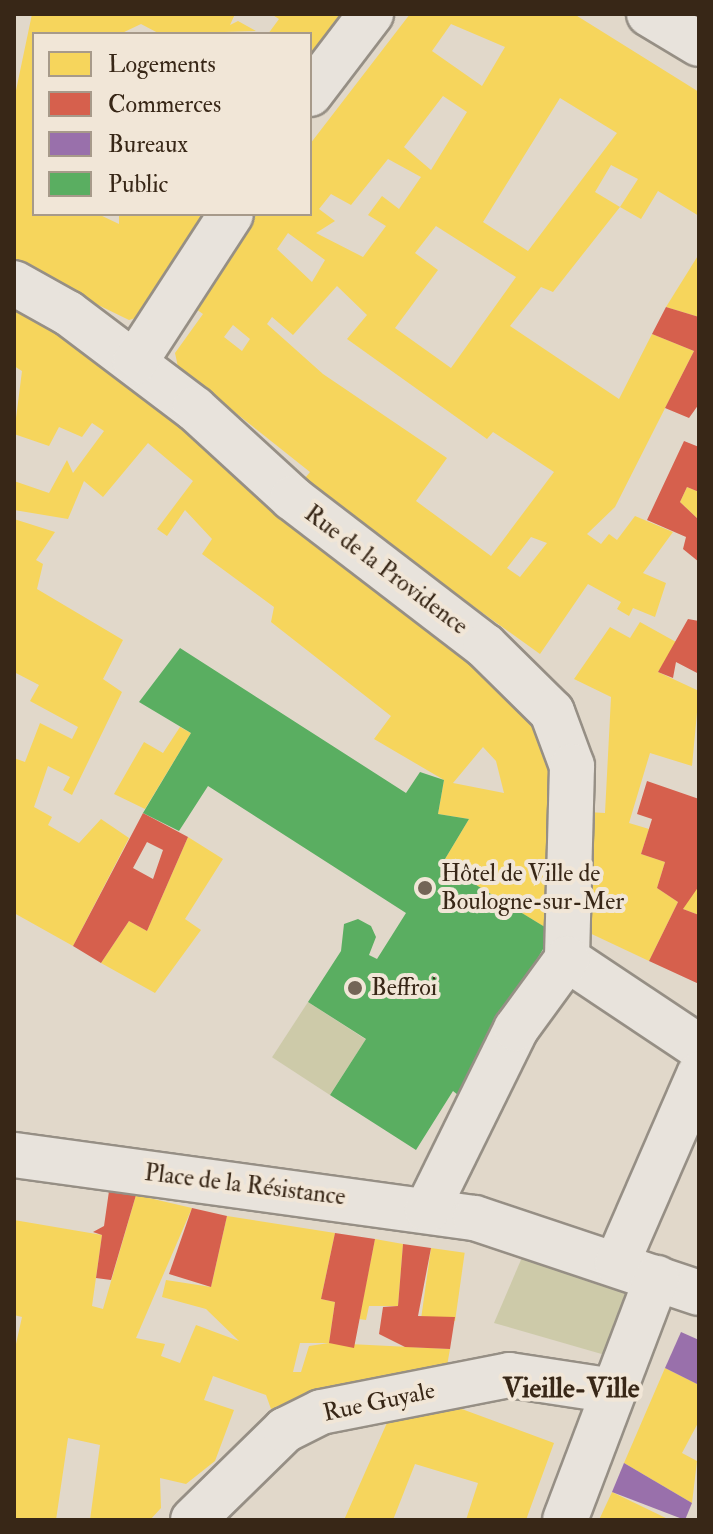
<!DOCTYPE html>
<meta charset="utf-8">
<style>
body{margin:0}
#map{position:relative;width:713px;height:1534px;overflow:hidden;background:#e1d8ca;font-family:"IM FELL Double Pica",serif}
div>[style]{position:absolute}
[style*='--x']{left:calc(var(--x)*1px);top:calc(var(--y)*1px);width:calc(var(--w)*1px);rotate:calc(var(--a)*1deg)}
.green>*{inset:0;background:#cdcaa9;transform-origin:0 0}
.homes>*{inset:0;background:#f6d55c;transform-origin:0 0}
.shops>*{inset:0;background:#d6604d}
.offices>*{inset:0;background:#9970ab}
.public>*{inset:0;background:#5aae61}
.roads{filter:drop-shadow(2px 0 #968f85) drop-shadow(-2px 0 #968f85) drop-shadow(0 2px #968f85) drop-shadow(0 -2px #968f85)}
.street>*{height:44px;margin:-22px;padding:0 22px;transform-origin:22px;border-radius:22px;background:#e8e3dc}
.dots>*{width:22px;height:22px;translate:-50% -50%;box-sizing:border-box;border:4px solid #f1e6d7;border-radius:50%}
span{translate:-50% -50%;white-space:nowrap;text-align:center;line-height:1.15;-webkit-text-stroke:8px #f1e6d7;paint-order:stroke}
.street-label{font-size:24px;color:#382717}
.poi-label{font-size:24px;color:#382717}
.left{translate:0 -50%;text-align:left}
.quarter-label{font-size:28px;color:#382717;font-weight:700}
.frame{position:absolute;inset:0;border:16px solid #382717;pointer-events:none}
.legend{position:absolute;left:32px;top:32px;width:280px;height:184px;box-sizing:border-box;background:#f1e6d7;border:2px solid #a79a8a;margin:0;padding:10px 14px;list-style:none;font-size:24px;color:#382717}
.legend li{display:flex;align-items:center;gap:16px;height:40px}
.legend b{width:40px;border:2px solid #a79a8a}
</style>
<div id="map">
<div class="green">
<div style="left:308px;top:1002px;width:69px;height:66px;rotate:33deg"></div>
<div style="clip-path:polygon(529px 1241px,633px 1288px,612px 1357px,494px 1323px)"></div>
</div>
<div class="homes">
<div style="clip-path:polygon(32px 14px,235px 14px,230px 25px,238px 21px,256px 31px,160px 34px,141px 24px,120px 34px,34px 34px,34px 214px,98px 214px,119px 224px,119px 214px,208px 214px,142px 316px,129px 320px,14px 264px,14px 100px)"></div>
<div style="clip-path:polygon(271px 14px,340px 14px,310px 61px,310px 34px,268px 34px,279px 19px)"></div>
<div style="clip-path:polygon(evenodd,410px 14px,574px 14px,699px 92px,699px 216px,658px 191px,641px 219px,620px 207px,638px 179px,611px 165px,595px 192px,620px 207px,553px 292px,541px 287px,510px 326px,619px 399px,652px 334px,694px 351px,615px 507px,587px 534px,601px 544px,609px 534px,617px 540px,635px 516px,673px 532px,643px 573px,666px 583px,655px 617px,633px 608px,629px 616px,617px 609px,621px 602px,588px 584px,540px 654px,301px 483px,310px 472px,178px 367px,175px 353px,203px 314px,193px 307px,257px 214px,310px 214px,310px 144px,410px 14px,451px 24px,505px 47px,482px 86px,432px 51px,451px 24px,410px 14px,443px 96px,467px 112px,431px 170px,404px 147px,443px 96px,410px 14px,560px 98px,617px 133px,528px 251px,483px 222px,560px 98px,410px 14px,388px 159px,421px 177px,399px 209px,382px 196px,368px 215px,386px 226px,363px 257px,316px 233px,335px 221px,319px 209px,331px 194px,351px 205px,388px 159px,410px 14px,436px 226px,516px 277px,451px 368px,395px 328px,438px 270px,415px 253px,436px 226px,410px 14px,288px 233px,325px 260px,312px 282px,277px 249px,288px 233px,410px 14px,337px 286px,367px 315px,347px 339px,487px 439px,493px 432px,554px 472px,491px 556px,416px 501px,447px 458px,323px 374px,267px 324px,272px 317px,293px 335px,337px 286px,410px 14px,233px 325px,250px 339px,242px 351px,224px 337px,233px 325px,410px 14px,531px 537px,547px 543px,520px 577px,507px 568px,531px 537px)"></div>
<div style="clip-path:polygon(699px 254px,699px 317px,666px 307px)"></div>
<div style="clip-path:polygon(evenodd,14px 302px,51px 321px,486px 670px,553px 745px,553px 932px,442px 864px,469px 819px,438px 814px,444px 780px,374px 739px,391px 716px,271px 622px,274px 607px,202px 554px,212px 539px,185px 510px,167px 536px,157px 529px,193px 481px,148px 443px,103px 497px,84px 481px,68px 519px,14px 510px,14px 481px,49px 493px,67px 460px,73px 473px,104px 431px,92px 423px,82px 437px,59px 427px,49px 446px,14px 434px,22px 371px,14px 366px,14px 302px,483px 747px,496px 761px,504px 793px,453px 783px,483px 747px)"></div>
<div style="clip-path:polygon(687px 487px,699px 492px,699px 520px,680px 502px)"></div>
<div style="clip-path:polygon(14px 519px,55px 532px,36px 560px,43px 564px,37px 589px,123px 640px,103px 679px,122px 692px,72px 795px,63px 790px,70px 777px,48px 766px,34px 807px,52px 817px,48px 825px,79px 843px,101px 819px,129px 838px,73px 946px,14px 913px,14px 758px,25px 762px,40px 723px,72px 739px,78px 727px,30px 701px,39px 685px,14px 672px)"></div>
<div style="clip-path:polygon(640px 622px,676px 642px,658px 672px,699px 691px,692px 766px,650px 753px,629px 823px,649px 829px,641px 854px,665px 862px,657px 888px,678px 902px,649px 961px,581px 929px,587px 812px,605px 813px,611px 697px,574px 679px,610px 627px,630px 638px)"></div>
<div style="clip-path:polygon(180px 727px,191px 733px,145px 809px,114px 794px,144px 742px,163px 753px)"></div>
<div style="clip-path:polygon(188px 837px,223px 859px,185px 919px,201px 930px,155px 993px,101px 963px,129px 921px,147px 931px)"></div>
<div style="clip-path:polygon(694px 883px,699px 886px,699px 915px,683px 909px)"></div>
<div style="clip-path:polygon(136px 1195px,192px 1208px,136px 1338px,165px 1344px,161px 1356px,180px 1363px,196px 1325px,239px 1341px,206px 1309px,162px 1297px,166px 1280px,211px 1287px,227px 1216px,335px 1233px,321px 1299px,335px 1302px,329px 1343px,300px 1343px,293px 1372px,301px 1372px,309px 1346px,329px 1343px,450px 1349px,445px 1377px,305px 1395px,271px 1409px,266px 1395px,213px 1376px,204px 1400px,234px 1410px,215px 1461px,186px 1484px,160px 1478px,161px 1508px,150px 1520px,90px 1520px,100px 1445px,68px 1438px,56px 1520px,14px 1520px,14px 1353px,22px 1317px,14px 1315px,14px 1220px,102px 1235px,92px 1306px,103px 1309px)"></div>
<div style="clip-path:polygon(375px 1239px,403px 1244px,398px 1306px,369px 1306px,366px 1320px,359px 1319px)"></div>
<div style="left:431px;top:1248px;width:34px;height:69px;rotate:8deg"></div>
<div style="clip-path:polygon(665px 1368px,699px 1385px,699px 1421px,682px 1453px,697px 1461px,692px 1503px,624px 1463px)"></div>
<div style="clip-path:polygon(436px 1407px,459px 1408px,554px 1443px,526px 1520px,466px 1520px,478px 1483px,415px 1464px,393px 1520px,344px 1520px,390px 1416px)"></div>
<div style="clip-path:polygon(612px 1492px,670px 1520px,599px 1520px)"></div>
</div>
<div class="shops">
<div style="clip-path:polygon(666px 307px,699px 317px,699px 404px,689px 418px,665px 408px,694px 351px,652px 334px)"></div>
<div style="clip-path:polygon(684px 441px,699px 447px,699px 492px,687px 487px,680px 502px,699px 520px,699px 562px,683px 549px,686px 537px,647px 520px)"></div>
<div style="clip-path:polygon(688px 619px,699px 621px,699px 674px,676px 662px,673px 678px,658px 672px)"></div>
<div style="clip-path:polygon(647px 781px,699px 799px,699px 886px,683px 909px,699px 915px,699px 984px,649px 961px,678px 902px,657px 888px,665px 862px,641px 854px,652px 819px,637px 814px)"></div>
<div style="clip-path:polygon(evenodd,143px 813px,188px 837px,147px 931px,129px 921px,101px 963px,73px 946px,143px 813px,147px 842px,163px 850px,153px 879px,133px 868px,147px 842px)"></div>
<div style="clip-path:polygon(109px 1191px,136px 1195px,111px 1280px,96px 1278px,102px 1235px,93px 1232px,104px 1226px)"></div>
<div style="clip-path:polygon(192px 1208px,227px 1216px,211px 1287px,169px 1274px)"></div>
<div style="clip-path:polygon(335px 1233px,375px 1239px,354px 1348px,329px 1343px,335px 1302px,321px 1299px)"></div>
<div style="clip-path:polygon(403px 1244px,431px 1248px,418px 1316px,455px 1317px,450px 1349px,405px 1347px,379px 1334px,383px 1307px,398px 1306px)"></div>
</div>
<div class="offices">
<div style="clip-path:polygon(681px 1332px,699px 1340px,699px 1385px,665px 1368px)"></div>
<div style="clip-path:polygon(624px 1463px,692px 1503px,685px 1520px,612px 1492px)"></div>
</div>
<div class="public">
<div style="clip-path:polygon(180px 648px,406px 793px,420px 772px,444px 780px,438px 814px,469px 819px,442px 864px,553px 932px,458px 1095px,453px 1091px,416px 1150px,330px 1095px,366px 1039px,308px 1002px,341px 951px,344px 924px,358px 919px,371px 926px,376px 937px,369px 955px,377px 959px,406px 913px,208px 786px,179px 831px,143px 813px,191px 733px,139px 702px)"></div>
</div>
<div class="roads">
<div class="street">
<div style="--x:649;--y:14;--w:58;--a:31"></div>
<div style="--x:310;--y:94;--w:101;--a:-52.7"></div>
<div style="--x:14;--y:283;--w:62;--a:29.1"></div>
<div style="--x:68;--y:313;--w:159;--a:37.1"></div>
<div style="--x:195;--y:409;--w:132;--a:42.5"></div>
<div style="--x:292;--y:498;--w:243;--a:37.5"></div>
<div style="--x:485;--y:646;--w:94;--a:44.6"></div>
<div style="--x:552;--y:712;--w:58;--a:69.7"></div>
<div style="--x:572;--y:766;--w:193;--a:91.5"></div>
<div style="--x:135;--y:362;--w:176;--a:-57"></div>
<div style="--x:567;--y:959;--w:159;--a:33.7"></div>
<div style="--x:14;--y:1155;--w:465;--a:7.8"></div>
<div style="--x:475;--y:1218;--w:236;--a:18.5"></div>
<div style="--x:427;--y:1210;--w:202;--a:-63.8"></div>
<div style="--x:516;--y:1029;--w:87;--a:-53.9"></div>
<div style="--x:617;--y:1263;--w:206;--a:-66.5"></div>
<div style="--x:193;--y:1520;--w:129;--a:-44.4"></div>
<div style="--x:285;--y:1430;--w:40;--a:-26.6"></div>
<div style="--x:321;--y:1412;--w:192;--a:-11.1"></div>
<div style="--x:509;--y:1375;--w:106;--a:8.7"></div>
<div style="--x:565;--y:1520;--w:259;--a:-69.2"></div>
</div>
</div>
<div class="dots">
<div style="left:425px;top:888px;background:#736556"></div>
<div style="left:355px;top:988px;background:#736556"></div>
</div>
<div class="street-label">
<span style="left:386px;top:570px;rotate:37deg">Rue de la Providence</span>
<span style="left:245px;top:1185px;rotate:7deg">Place de la Résistance</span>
<span style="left:379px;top:1402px;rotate:-12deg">Rue Guyale</span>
</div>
<div class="poi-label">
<span class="left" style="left:441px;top:888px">Hôtel de Ville de<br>Boulogne-sur-Mer</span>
<span class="left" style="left:371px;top:988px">Beffroi</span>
</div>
<div class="quarter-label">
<span style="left:571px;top:1389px">Vieille-Ville</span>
</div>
<div class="frame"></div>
<ul class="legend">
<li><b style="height:22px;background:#f6d55c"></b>Logements</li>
<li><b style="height:22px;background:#d6604d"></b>Commerces</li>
<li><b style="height:22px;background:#9970ab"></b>Bureaux</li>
<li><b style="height:22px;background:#5aae61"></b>Public</li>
</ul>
</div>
